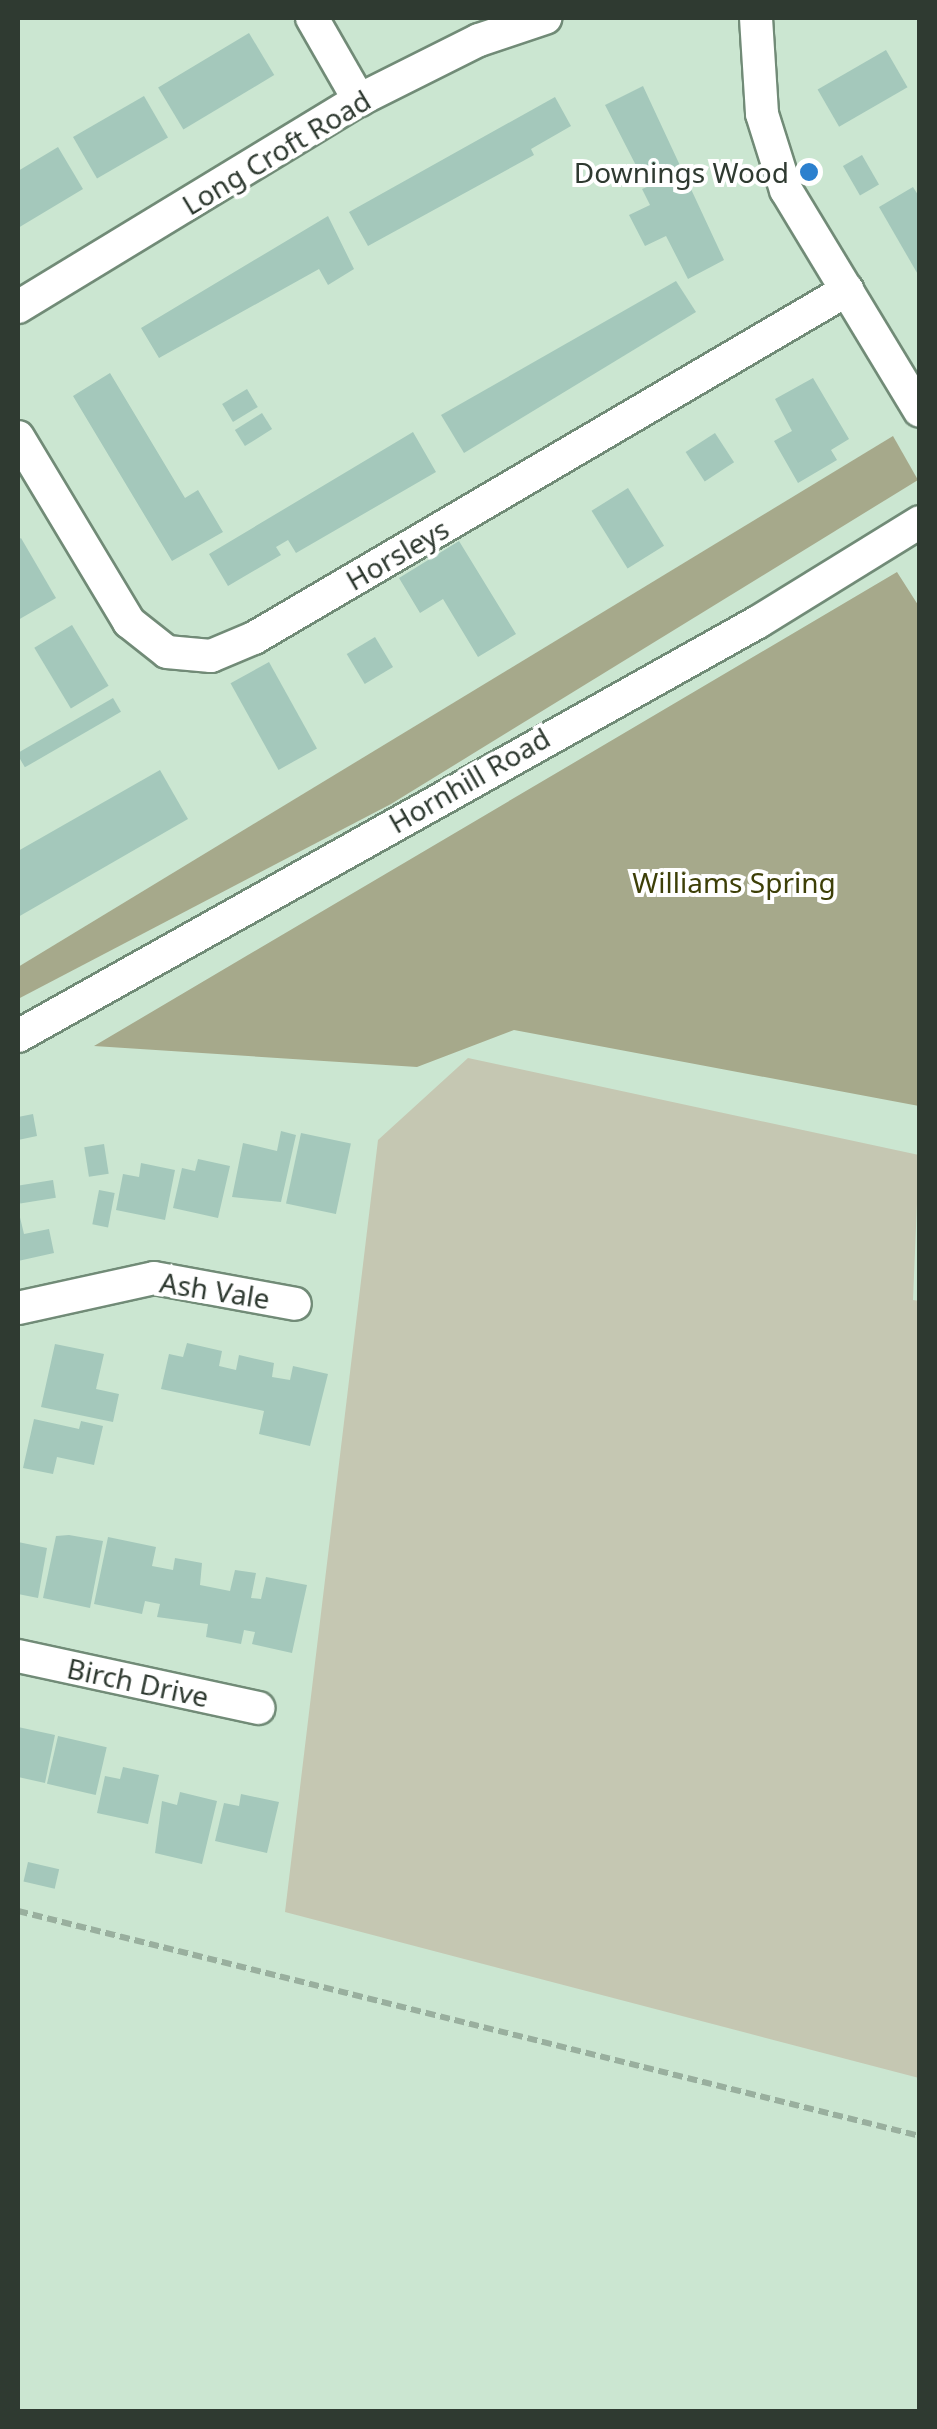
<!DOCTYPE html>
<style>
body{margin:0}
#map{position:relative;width:937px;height:2429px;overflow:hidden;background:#cbe6d1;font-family:"Noto Sans",sans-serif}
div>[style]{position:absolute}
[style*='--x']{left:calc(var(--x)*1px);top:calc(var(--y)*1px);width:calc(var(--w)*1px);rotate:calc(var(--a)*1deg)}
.green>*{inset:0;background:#c5c7b2}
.forest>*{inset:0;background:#a6a98b}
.building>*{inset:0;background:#a4c8bb;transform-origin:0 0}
.path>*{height:6px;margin-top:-3px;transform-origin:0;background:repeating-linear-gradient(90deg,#99af9e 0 10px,transparent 0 15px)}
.roads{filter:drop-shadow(2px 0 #718b77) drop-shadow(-2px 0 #718b77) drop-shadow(0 2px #718b77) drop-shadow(0 -2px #718b77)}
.street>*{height:32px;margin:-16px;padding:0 16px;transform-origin:16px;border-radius:16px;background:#fff}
.dots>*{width:28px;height:28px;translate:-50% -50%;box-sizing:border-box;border:5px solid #fff;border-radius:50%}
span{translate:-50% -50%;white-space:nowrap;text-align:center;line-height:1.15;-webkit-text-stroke:8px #fff;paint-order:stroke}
.street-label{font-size:28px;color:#2f3a31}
.poi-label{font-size:28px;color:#2f3a31}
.right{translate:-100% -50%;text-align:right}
.park-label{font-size:28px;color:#3d3f07}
.frame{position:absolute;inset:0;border:20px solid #2f3a31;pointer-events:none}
</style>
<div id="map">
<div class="green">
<div style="clip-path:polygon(468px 1058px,919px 1155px,913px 1300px,920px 1301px,919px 2078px,285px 1912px,378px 1140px)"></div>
</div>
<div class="forest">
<div style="clip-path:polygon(893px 436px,918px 480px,391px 804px,18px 999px,18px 967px)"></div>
<div style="clip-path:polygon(897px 572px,920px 608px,919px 1106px,514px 1030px,417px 1067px,94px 1046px)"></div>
</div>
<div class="building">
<div style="left:249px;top:33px;width:49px;height:106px;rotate:59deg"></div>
<div style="left:886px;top:50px;width:43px;height:79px;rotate:60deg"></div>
<div style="clip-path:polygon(643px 86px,724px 260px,688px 279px,666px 236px,645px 246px,629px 215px,650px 205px,642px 189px,647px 187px,605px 105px)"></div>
<div style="left:144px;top:96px;width:48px;height:82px;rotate:60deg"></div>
<div style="clip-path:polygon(555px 97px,571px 126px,531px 149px,534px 155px,368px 246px,349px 212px)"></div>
<div style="clip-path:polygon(58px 147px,83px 189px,18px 228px,18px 171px)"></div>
<div style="left:862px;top:155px;width:34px;height:22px;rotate:60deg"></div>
<div style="clip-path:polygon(913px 187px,920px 198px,920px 278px,879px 207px)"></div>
<div style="clip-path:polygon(328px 216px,354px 269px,328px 285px,319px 269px,159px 358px,141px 328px)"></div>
<div style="clip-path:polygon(676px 281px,696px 312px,464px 453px,441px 415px)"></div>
<div style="clip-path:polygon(110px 373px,185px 498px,198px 490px,223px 532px,172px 561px,73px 396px)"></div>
<div style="clip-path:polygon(813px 378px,849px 439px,831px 450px,837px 460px,798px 483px,774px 441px,792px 431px,775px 399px)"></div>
<div style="left:247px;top:389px;width:21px;height:29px;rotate:59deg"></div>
<div style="left:262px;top:413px;width:19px;height:32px;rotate:58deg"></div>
<div style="clip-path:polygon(413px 432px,436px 472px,296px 553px,288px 540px,276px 547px,281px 555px,228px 586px,209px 554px)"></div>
<div style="left:715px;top:433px;width:35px;height:35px;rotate:57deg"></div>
<div style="left:628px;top:488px;width:68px;height:43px;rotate:58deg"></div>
<div style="clip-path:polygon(21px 538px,56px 598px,18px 620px,18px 540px)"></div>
<div style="clip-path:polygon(459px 541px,516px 634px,478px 657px,443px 599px,420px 613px,399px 578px)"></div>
<div style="left:72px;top:625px;width:71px;height:44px;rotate:59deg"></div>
<div style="left:375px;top:637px;width:35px;height:33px;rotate:59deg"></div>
<div style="left:269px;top:662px;width:99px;height:44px;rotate:61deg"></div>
<div style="left:113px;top:698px;width:16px;height:111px;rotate:60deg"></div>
<div style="clip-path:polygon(160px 770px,188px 819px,18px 917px,18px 851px)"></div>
<div style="clip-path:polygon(33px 1114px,37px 1136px,18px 1140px,18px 1117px)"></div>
<div style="clip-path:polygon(281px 1131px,296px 1135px,281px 1202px,232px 1197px,243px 1143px,277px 1151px)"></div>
<div style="left:301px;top:1133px;width:51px;height:72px;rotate:12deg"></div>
<div style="left:104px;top:1144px;width:30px;height:20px;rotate:81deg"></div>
<div style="clip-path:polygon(198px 1159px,230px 1166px,218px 1218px,173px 1208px,182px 1168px,195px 1171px)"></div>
<div style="clip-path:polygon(141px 1163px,175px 1170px,165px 1220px,116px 1210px,123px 1174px,139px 1177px)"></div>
<div style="left:53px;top:1180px;width:18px;height:36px;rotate:81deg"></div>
<div style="left:99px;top:1190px;width:16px;height:35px;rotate:11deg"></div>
<div style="clip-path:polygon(18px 1209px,24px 1234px,49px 1229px,54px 1253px,18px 1261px)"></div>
<div style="clip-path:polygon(187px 1343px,222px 1351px,219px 1366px,236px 1370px,239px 1355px,274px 1363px,272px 1377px,290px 1380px,293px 1366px,328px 1374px,310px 1446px,259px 1434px,264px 1411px,161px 1389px,169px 1354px,183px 1357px)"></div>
<div style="clip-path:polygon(55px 1344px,104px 1354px,96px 1389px,119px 1394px,113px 1422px,41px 1407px)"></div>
<div style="clip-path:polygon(34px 1419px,79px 1429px,81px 1421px,103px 1426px,94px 1465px,57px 1457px,53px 1474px,23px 1468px)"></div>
<div style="clip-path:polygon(69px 1535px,103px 1541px,90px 1608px,43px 1598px,56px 1536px)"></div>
<div style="clip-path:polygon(108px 1537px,156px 1547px,152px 1566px,173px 1570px,175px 1558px,202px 1563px,200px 1585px,230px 1591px,235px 1570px,256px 1573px,251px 1598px,261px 1599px,266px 1577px,307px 1585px,292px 1653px,252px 1644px,255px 1632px,244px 1630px,241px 1644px,206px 1637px,208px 1624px,157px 1617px,160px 1604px,145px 1601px,142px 1614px,94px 1604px)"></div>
<div style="clip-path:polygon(18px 1542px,47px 1548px,38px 1598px,18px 1594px)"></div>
<div style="clip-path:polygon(18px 1727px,55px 1735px,45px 1783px,18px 1777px)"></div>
<div style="left:58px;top:1736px;width:50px;height:49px;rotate:13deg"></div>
<div style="clip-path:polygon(123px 1767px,159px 1775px,148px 1824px,97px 1813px,105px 1776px,120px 1779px)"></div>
<div style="clip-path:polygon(180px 1792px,217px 1801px,202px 1864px,155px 1853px,162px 1801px,177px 1805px)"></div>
<div style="clip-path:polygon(241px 1794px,279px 1802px,267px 1853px,215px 1841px,224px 1803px,239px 1806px)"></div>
<div style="left:28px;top:1862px;width:32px;height:20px;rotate:13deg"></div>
</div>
<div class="path">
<div style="--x:18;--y:1911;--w:930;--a:14.01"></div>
</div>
<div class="roads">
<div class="street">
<div style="--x:312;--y:18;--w:95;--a:60.2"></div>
<div style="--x:756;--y:18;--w:96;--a:86.4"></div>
<div style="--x:762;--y:114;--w:80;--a:72.5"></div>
<div style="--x:786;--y:190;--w:258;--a:58.8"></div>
<div style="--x:18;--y:307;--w:399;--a:-31.3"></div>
<div style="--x:359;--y:100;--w:134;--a:-26.6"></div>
<div style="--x:479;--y:40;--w:70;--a:-18.4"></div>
<div style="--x:18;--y:437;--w:216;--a:59"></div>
<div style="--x:129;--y:622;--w:48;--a:38.3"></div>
<div style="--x:167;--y:652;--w:44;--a:5.2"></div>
<div style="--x:211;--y:656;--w:47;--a:-22.7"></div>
<div style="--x:254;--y:638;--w:688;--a:-30.41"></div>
<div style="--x:18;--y:1036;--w:848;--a:-29.23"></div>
<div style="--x:758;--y:622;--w:190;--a:-31.7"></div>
<div style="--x:18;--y:1308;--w:139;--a:-12.4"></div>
<div style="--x:154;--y:1278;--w:143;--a:10.4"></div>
<div style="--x:18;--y:1656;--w:246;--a:12.2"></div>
</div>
</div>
<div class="dots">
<div style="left:809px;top:172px;background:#2c80ce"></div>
</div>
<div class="street-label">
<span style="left:276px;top:152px;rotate:-31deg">Long Croft Road</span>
<span style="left:397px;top:554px;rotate:-30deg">Horsleys</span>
<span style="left:469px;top:780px;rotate:-30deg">Hornhill Road</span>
<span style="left:215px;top:1290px;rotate:9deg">Ash Vale</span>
<span style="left:138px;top:1682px;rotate:12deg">Birch Drive</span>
</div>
<div class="poi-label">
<span class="right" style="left:789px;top:172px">Downings Wood</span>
</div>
<div class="park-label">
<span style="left:734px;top:882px">Williams Spring</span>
</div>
<div class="frame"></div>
</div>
